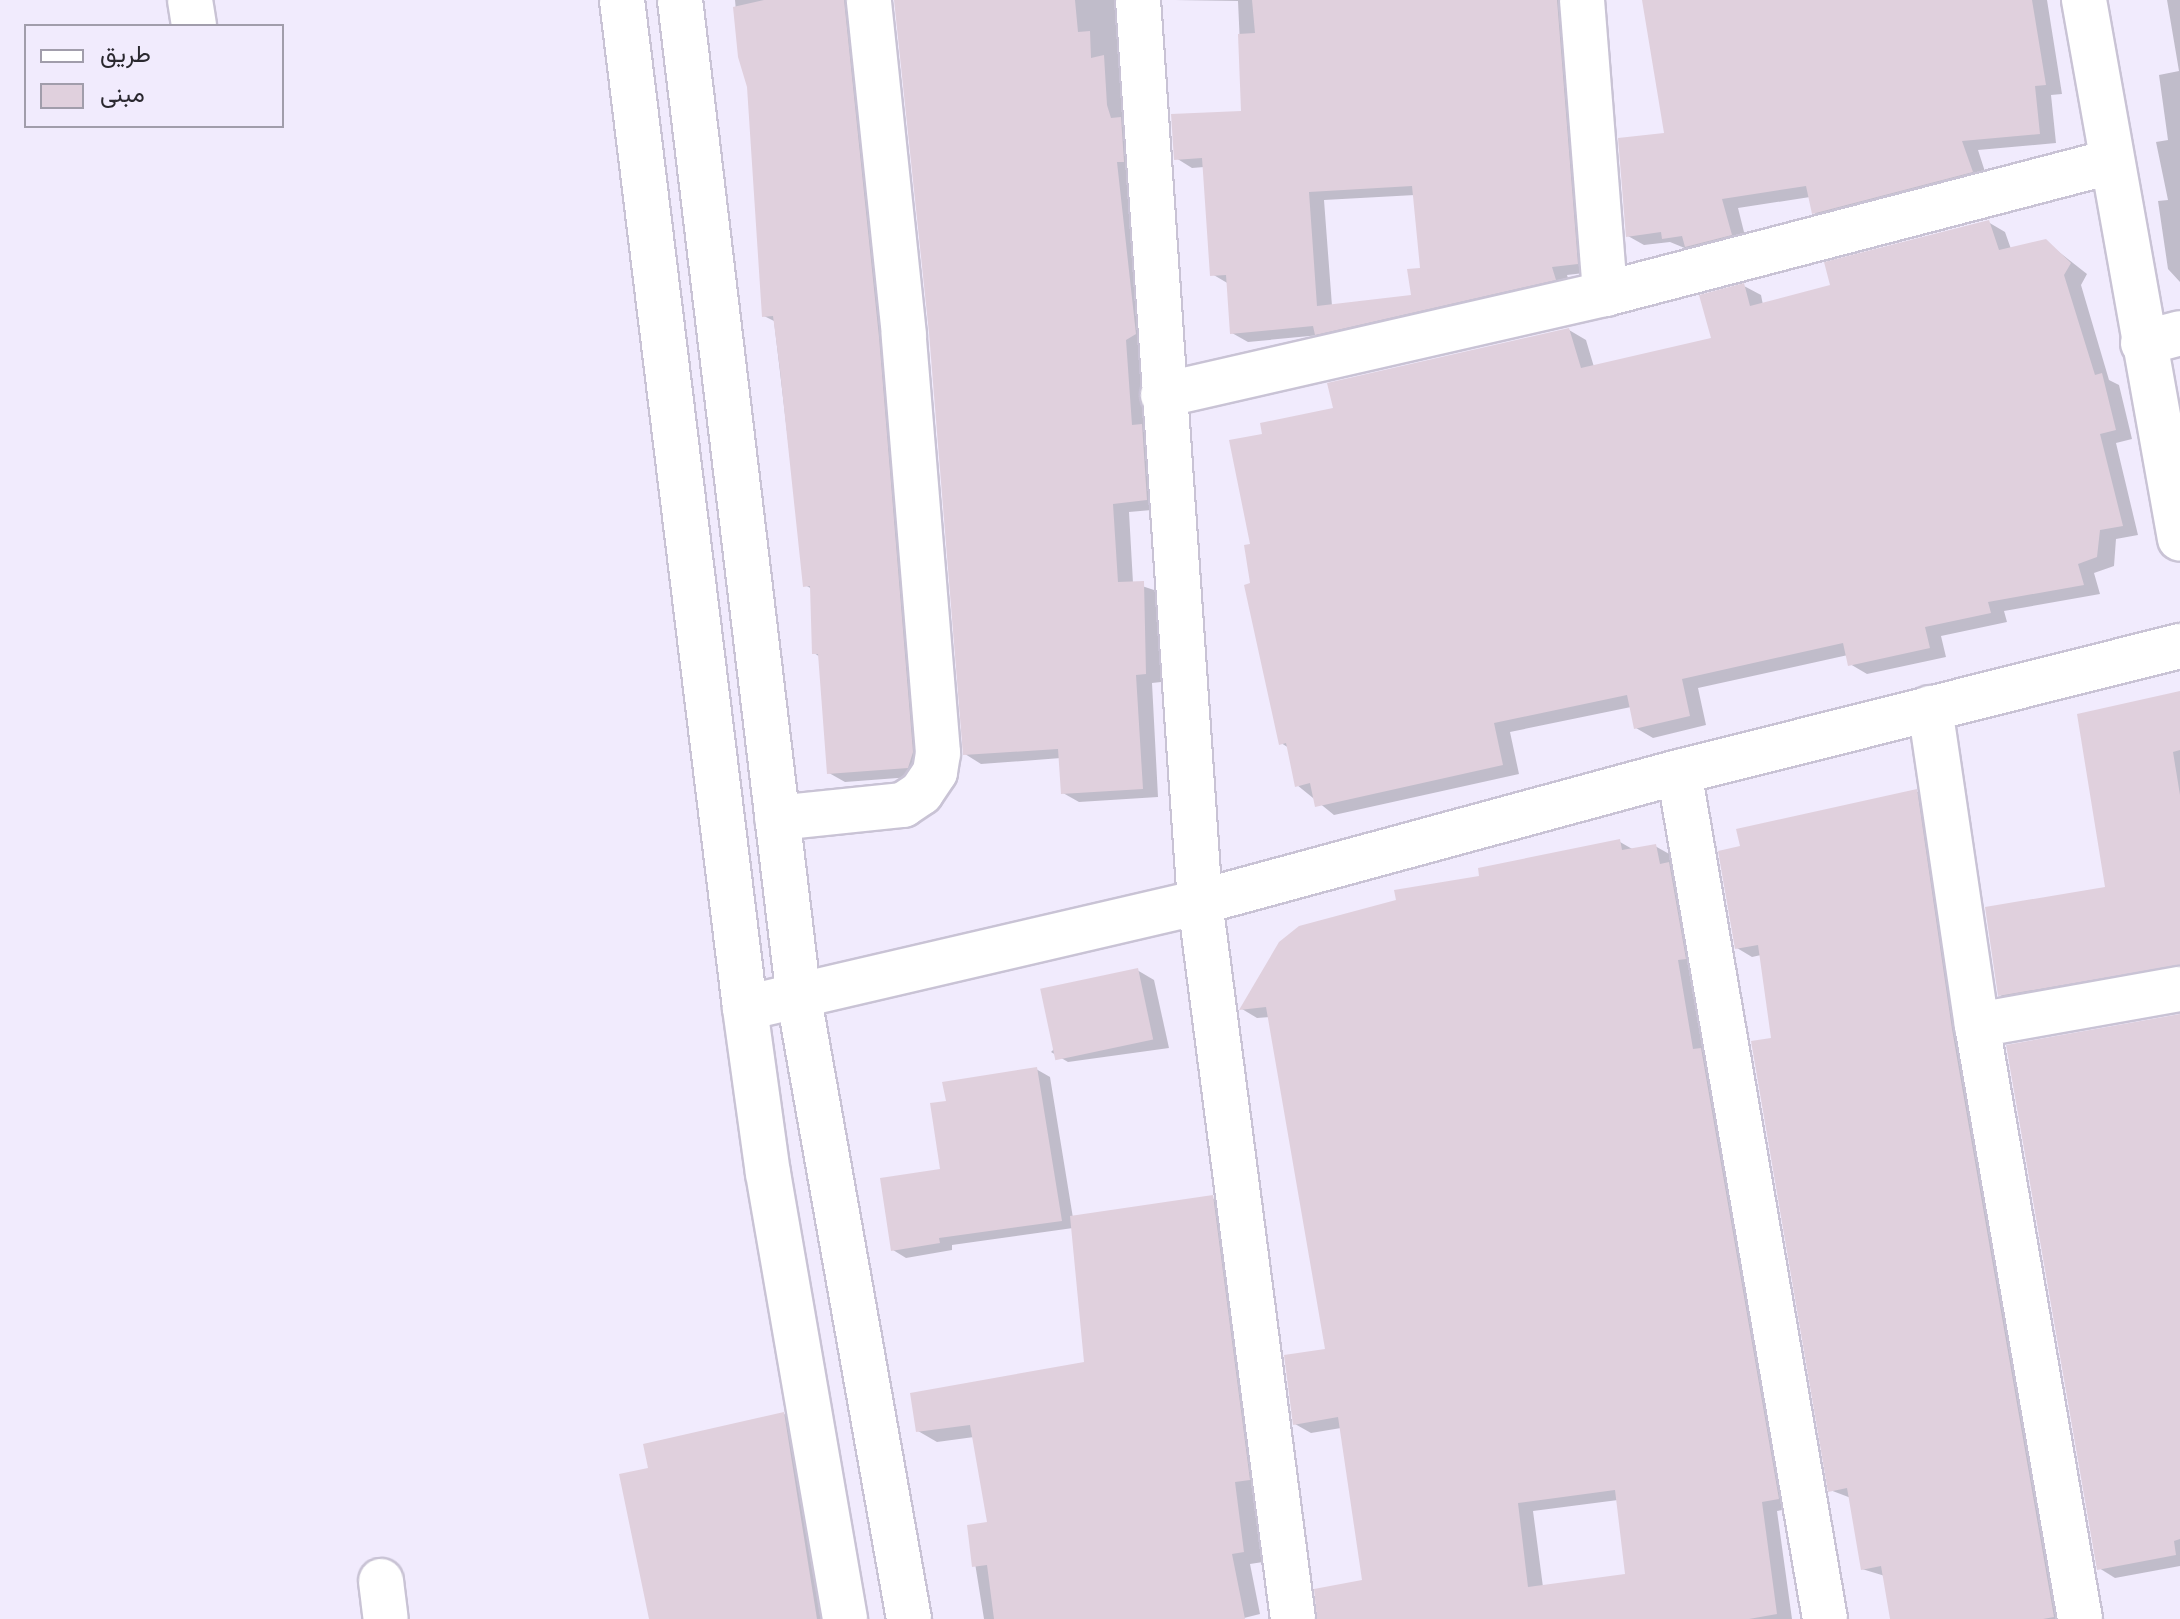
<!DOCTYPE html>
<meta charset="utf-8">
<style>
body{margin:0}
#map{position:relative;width:2180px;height:1619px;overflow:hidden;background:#f1ebfd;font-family:Arial,Vazirmatn,sans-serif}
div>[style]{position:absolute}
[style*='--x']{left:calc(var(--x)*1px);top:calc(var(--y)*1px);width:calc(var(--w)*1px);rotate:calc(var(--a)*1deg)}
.shadow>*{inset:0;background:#0003}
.building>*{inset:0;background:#e0d0dd;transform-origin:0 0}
.roads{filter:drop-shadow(2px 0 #c9c3d5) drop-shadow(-2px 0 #c9c3d5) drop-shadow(0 2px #c9c3d5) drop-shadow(0 -2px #c9c3d5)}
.street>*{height:44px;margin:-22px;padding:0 22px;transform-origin:22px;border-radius:22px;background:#fff}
.secondary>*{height:44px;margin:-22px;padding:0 22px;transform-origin:22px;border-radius:22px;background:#fff}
span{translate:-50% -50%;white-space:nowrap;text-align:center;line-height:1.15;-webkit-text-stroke:6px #f1ebfd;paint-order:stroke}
.legend{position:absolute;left:24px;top:24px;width:260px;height:104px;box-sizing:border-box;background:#f1ebfd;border:2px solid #a19dab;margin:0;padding:10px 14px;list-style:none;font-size:24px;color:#2a282f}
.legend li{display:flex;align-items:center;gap:16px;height:40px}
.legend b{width:40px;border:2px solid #a19dab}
</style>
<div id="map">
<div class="shadow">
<div style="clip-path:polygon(735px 0,865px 0,924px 776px,845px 782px,829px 773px,820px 657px,814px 653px,812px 589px,805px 585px,774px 321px,764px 316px,749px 86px,740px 57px)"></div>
<div style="clip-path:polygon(896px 0,1133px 0,1130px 6px,1116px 7px,1123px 116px,1137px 128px,1163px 509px,1129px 512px,1133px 583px,1160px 592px,1161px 682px,1152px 683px,1158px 797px,1079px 802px,1063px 793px,1061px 758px,981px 764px,965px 754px,931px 333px)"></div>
<div style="clip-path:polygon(evenodd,1174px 0,1575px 0,1593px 272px,1567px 275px,1571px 288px,1333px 343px,1320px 335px,1248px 342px,1232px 333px,1229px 284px,1212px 274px,1204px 167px,1192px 168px,1176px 158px,1243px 112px,1238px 1px,1174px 0,1415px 195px,1422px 270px,1413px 296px,1332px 306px,1324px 200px,1415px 195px)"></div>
<div style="clip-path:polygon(1645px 0,2047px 0,2062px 94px,2051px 95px,2056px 143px,1978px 150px,1988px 181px,1831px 222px,1814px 213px,1810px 197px,1738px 208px,1747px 244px,1704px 256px,1670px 242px,1644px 245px,1628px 236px,1667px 135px)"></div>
<div style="clip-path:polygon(2167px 0,2180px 0,2180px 282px,2168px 269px,2158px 201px,2168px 200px,2156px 142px,2168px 140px,2159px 75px,2179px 71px)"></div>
<div style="clip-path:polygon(1988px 222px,2005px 232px,2011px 249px,2045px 241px,2087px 274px,2081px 285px,2109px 380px,2119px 385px,2132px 439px,2116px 443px,2138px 535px,2116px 539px,2114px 566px,2094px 573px,2100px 594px,2004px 611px,2007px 622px,1941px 636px,1946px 657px,1867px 674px,1850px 664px,1848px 655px,1698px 688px,1706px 725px,1653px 738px,1636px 728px,1631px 707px,1510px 732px,1519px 774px,1334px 815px,1297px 785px,1289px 748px,1281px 743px,1253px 585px,1265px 435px,1569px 330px,1586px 340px,1594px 367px,1713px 340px,1744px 286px,1761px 295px,1763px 305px,1832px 287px)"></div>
<div style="clip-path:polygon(2180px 701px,2180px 975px,2016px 1004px,2000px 995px,2107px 889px)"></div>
<div style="clip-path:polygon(1916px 791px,1932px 800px,2068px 1619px,1892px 1619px,1885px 1576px,1862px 1569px,1851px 1498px,1830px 1490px,1761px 955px,1752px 957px,1737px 948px)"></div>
<div style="clip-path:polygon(evenodd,1620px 842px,1634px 850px,1655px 846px,1671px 855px,1794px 1508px,1777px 1511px,1792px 1619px,1345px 1619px,1364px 1582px,1341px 1428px,1311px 1433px,1295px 1424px,1327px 1351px,1270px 1017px,1257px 1018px,1242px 1009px,1481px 878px,1620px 842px,1618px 1500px,1627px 1576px,1543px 1587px,1533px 1511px,1618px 1500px)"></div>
<div style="clip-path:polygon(1137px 970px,1154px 980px,1169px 1048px,1068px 1062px,1051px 1052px)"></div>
<div style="clip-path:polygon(2180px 1016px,2180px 1566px,2115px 1578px,2099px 1568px)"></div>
<div style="clip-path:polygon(1036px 1069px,1050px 1077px,1073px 1218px,1212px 1198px,1232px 1209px,1268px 1490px,1254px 1492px,1263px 1562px,1250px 1564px,1260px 1614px,1240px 1619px,984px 1619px,969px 1526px,990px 1524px,974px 1437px,937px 1442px,918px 1431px,1086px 1364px,1073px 1228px,952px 1245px,952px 1250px,906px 1258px,893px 1250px,943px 1170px,949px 1103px)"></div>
<div style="clip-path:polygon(784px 1414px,806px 1427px,839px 1619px,651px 1619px,650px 1470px)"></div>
</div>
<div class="building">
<div style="clip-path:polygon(764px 0,844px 0,879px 337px,913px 752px,908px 768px,827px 774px,818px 654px,812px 654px,810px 586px,803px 587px,780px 370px,773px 316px,762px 317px,747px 87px,738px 57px,733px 7px)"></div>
<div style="clip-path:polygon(894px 0,1075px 0,1078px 32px,1090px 31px,1091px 58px,1104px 55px,1107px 105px,1111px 118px,1121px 117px,1124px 162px,1117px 162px,1136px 334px,1126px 340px,1132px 425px,1142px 424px,1147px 500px,1113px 504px,1118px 582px,1144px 581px,1146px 674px,1136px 675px,1143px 789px,1061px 794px,1058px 749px,963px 755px,929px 333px)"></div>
<div style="clip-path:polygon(evenodd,1252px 0,1557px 0,1578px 264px,1552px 267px,1556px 280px,1315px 335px,1313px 326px,1230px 334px,1226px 275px,1210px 276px,1202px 158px,1174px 160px,1171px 114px,1241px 111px,1238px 34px,1255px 33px,1252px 0,1412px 186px,1420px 268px,1407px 269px,1411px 295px,1317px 306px,1309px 192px,1412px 186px)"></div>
<div style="clip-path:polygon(1642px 0,2032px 0,2046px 85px,2035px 86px,2040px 134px,1962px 141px,1973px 172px,1812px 214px,1806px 186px,1722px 199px,1732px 235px,1685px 247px,1682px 236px,1662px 239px,1661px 232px,1626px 237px,1618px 138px,1664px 133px)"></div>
<div style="clip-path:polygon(1989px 220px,1999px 250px,2046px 239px,2071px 263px,2064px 275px,2095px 375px,2102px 373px,2116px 430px,2100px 434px,2123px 526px,2100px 530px,2097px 557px,2078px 564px,2084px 585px,1988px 602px,1991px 613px,1925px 627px,1930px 648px,1848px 666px,1843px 643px,1682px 679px,1690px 716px,1634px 729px,1627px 695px,1494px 723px,1503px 765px,1315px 807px,1310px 783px,1295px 787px,1286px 743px,1279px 745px,1244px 585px,1250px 583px,1244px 545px,1250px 544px,1229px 440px,1262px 434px,1260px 423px,1333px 408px,1327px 383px,1569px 328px,1581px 368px,1711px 338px,1699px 295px,1744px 283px,1750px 306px,1830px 285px,1824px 262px)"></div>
<div style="clip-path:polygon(2180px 691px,2180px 750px,2173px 752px,2180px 795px,2180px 965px,1998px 996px,1985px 907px,2105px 887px,2077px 714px)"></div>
<div style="clip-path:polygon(1917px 789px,1952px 1029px,2054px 1617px,2043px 1619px,1890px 1619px,1881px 1566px,1861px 1570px,1847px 1488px,1828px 1492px,1751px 1041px,1771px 1038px,1758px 945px,1735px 949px,1718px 851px,1740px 846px,1736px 829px)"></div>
<div style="clip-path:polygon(evenodd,1620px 839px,1622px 850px,1656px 844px,1660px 864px,1669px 862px,1686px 959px,1678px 960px,1693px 1049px,1701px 1048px,1779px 1499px,1762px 1502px,1777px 1614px,1749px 1619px,1317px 1619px,1314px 1589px,1362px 1580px,1338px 1417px,1293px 1425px,1284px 1355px,1325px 1349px,1266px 1007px,1239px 1010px,1279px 942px,1299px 926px,1396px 900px,1394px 890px,1479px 876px,1478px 868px,1620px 839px,1615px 1490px,1625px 1574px,1528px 1587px,1518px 1503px,1615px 1490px)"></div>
<div style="left:1138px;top:968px;width:73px;height:100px;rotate:78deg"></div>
<div style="clip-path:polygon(2180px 1014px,2180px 1539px,2174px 1541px,2176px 1555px,2097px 1570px,2006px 1045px)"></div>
<div style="clip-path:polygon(1037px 1067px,1062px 1221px,939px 1238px,940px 1243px,891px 1251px,880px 1178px,940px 1169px,930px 1103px,946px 1101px,942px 1082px)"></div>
<div style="clip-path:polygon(1213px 1195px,1250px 1480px,1235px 1482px,1244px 1552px,1232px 1554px,1245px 1619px,994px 1619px,987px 1565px,972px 1567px,967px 1525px,987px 1522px,970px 1425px,916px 1432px,910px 1393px,1084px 1362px,1070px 1216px)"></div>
<div style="clip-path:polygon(784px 1412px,817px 1619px,649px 1619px,619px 1474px,648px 1468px,643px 1444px)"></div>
</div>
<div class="roads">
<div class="street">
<div style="--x:190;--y:0;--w:26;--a:81"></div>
<div style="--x:1138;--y:0;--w:904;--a:86.07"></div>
<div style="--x:1200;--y:902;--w:723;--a:82.61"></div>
<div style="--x:1582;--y:0;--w:295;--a:85.5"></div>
<div style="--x:2084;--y:0;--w:547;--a:79.9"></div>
<div style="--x:2143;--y:343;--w:38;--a:-15"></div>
<div style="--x:1163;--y:395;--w:453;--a:-12.9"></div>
<div style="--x:1605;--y:294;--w:522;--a:-14.65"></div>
<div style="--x:1930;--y:708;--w:320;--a:81.6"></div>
<div style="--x:1977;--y:1025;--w:603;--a:80.16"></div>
<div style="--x:1679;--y:772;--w:859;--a:80.22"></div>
<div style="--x:777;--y:818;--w:127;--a:-5.9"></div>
<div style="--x:903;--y:805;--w:22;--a:-34"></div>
<div style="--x:921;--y:793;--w:25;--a:-56"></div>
<div style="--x:935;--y:772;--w:19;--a:-81"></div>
<div style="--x:938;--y:753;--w:419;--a:-94.7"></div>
<div style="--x:904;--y:335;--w:337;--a:-96"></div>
<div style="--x:745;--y:1008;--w:467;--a:-13.1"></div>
<div style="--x:1200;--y:902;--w:496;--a:-15.2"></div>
<div style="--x:1679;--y:772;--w:517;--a:-14.12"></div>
<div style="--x:1977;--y:1025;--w:206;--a:-10.1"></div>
<div style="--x:381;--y:1581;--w:38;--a:83"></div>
</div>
<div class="secondary">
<div style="--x:622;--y:0;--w:1015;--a:83.04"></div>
<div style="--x:745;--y:1008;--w:167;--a:82.1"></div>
<div style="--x:768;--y:1173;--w:453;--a:80.2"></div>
<div style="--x:680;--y:0;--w:1006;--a:83.21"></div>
<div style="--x:799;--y:999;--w:630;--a:79.94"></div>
</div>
</div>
<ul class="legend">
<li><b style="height:10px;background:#fff"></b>طريق</li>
<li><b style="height:22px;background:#e0d0dd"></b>مبنى</li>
</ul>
</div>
